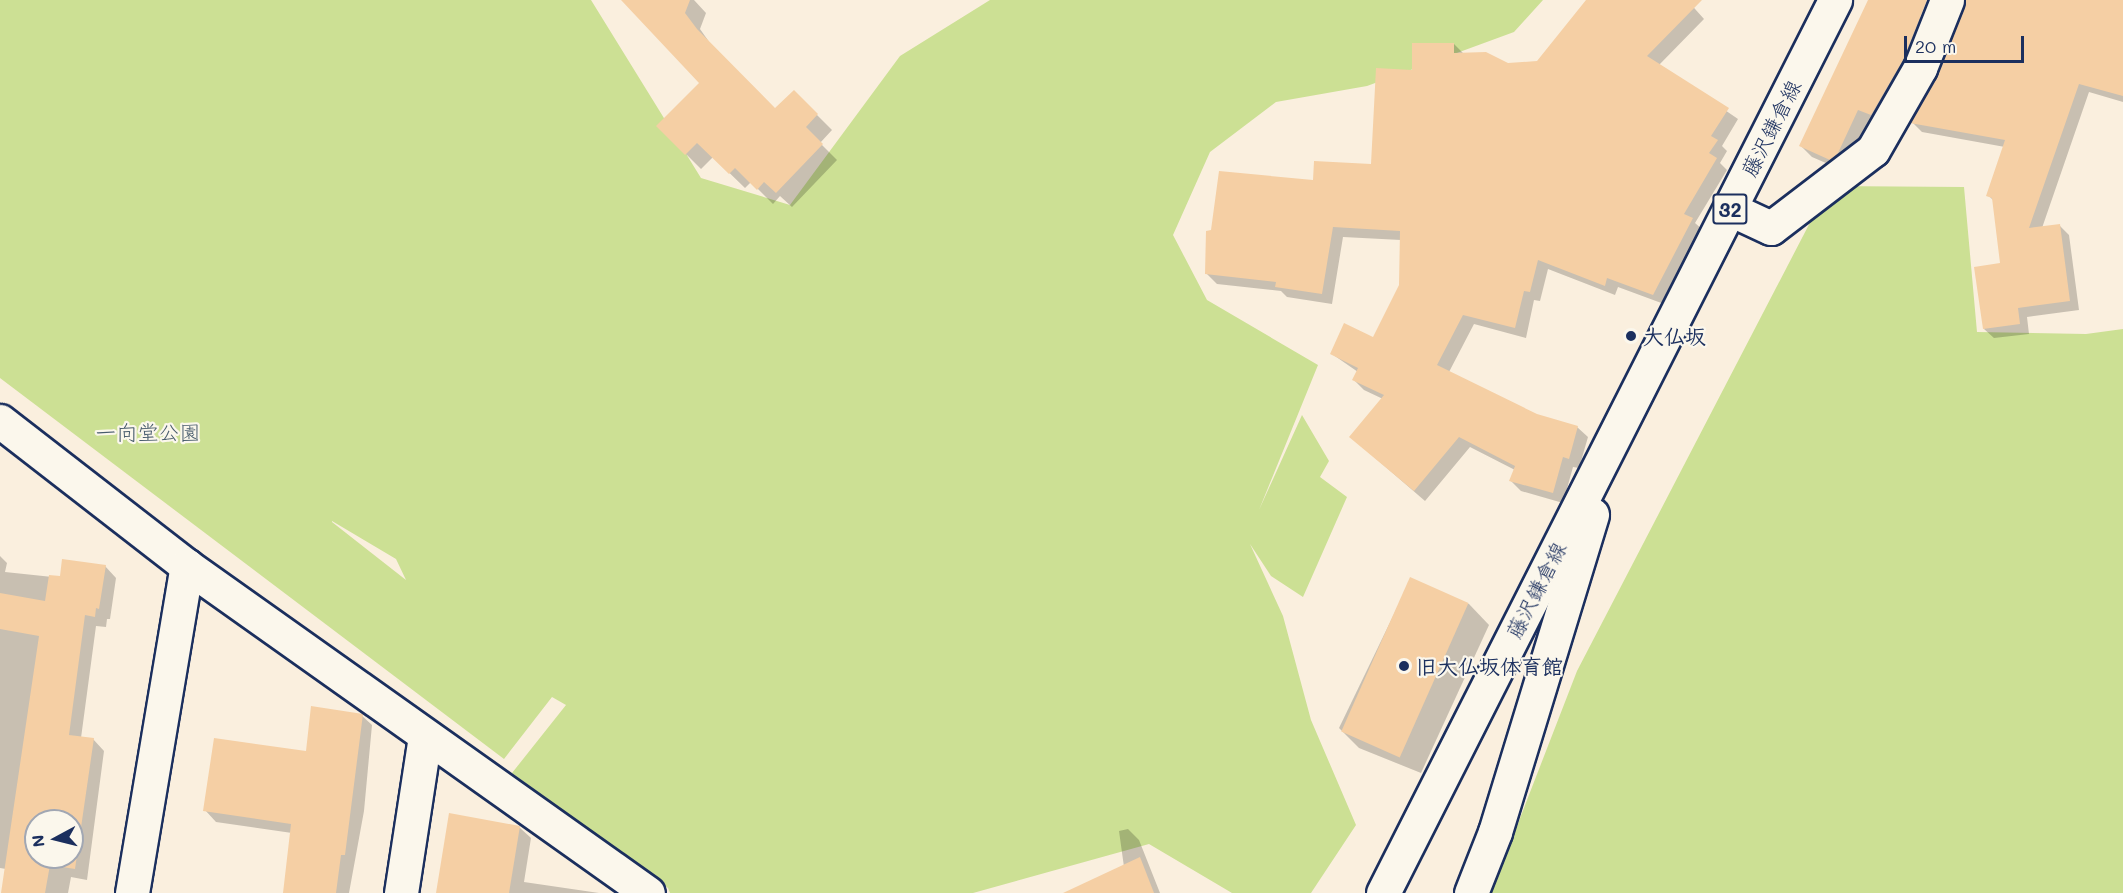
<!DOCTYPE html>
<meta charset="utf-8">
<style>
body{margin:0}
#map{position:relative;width:2123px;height:893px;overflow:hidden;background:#faefde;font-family:Mali,"Klee One",sans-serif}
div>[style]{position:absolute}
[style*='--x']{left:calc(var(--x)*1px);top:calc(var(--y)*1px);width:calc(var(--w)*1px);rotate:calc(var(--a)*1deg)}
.green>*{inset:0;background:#cce094}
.shadow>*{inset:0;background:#0003}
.building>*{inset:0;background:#f5cfa4;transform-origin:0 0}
.roads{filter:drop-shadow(2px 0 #1b2f5e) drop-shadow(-2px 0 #1b2f5e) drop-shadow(0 2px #1b2f5e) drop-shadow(0 -2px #1b2f5e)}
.minor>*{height:33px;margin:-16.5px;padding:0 16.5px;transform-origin:16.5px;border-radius:16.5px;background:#fbf7ec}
.major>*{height:33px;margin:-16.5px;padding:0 16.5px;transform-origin:16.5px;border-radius:16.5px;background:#fbf7ec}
.dots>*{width:16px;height:16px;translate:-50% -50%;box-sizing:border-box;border:3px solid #fbf7ec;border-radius:50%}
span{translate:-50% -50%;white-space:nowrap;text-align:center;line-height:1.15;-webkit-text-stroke:4.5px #fbf7ec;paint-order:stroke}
.shield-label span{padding:2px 4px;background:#fbf7ec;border:2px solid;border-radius:4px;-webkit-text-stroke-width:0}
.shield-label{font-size:20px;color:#1b2f5e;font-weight:700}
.street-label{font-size:21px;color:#1b2f5e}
.poi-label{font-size:21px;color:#1b2f5e;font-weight:700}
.left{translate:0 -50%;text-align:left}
.park-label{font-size:21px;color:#475b6c}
.north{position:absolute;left:24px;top:809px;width:60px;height:60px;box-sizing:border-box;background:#fbf7ec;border:2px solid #a1a7b3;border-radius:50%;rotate:263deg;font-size:16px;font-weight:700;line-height:24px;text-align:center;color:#1b2f5e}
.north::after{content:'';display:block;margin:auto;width:21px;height:27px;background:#1b2f5e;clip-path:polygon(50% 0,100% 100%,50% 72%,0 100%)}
.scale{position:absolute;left:1904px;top:36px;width:120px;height:27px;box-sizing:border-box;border:3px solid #1b2f5e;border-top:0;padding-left:8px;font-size:18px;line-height:21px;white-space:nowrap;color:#1b2f5e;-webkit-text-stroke:4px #fbf7ec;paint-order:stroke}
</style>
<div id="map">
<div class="green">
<div style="clip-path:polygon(evenodd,0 0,591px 0,701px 178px,790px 205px,900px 56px,990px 0,1543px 0,1514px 32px,1367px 86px,1276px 102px,1210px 152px,1173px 235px,1207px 300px,1318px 365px,1259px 510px,1302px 415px,1329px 461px,1320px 477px,1347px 497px,1303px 597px,1271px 576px,1250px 544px,1283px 616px,1311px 720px,1356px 825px,1311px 893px,1232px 893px,1149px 844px,973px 893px,670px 893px,668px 888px,512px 773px,566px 705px,552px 697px,504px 759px,0 378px,0 0,332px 521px,396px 559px,406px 580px,332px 522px,332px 521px)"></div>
<div style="clip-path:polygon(1829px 186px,1964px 187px,1977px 332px,2086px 334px,2123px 329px,2123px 893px,1491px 893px,1577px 671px)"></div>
</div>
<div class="shadow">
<div style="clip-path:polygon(623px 0,694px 0,706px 13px,700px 29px,712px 46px,775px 110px,794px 92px,832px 130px,820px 143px,837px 160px,792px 207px,780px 196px,773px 204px,751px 182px,745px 188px,713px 157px,701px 169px,658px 126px,701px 83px)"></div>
<div style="clip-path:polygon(1587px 0,1687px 0,1704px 19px,1659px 65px,1738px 119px,1722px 146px,1727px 151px,1720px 163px,1727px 170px,1695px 223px,1703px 230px,1664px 304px,1618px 287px,1615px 295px,1548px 269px,1540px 301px,1534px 300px,1526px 338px,1474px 324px,1449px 372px,1536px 415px,1577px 427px,1588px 437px,1579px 468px,1573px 467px,1563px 503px,1521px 491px,1511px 481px,1515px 470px,1470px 447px,1425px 501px,1351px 437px,1383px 399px,1364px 390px,1354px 380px,1358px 372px,1332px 354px,1374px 339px,1400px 285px,1401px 240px,1343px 237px,1332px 304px,1287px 297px,1281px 291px,1217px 284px,1206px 273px,1314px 181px,1373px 166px,1414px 71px,1454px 44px,1464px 54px,1508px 64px,1538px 62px)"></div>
<div style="clip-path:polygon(1870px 0,1887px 0,1920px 17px,1931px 28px,1883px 126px,1870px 120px,1849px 164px,1842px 170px,1812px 157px,1801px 146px)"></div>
<div style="clip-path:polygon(1967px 0,2123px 0,2123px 102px,2089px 92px,2042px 228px,2060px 226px,2069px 235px,2079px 310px,2027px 317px,2029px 334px,1994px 338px,1984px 329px,2002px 264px,1994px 201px,1988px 195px,2005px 147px,1922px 132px,1912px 122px,1939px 76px)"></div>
<div style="clip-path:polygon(evenodd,0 556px,7px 563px,5px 572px,62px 578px,105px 566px,116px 578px,110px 619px,107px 619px,106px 627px,96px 626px,81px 738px,93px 739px,104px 751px,87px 880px,71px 877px,68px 893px,2px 893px,6px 869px,0 868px,0 556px,36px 821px,72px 821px,72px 857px,36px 857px,36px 821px)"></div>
<div style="clip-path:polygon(1411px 579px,1469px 604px,1489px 625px,1421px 773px,1359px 748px,1339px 728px)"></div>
<div style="clip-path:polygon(360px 714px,372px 725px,364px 811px,349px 893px,284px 893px,292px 833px,216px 822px,205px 810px,307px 753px)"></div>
<div style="clip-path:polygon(519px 827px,531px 838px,524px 882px,599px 893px,438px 893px)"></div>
<div style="clip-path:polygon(1128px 829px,1139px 840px,1160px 893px,1102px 893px,1124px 867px,1119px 831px)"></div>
</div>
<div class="building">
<div style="clip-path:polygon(621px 0,690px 0,685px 13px,697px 29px,775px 108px,794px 90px,818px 114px,806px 127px,823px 144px,776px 193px,764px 182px,757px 190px,735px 168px,729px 174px,697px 143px,685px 155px,656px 126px,699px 83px)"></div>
<div style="clip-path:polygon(1586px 0,1702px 0,1647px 56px,1729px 108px,1711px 136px,1718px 140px,1709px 153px,1717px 158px,1684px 214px,1693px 218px,1653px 295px,1607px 278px,1605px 286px,1538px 260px,1530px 292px,1524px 291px,1515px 328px,1463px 315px,1437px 365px,1537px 414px,1578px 426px,1569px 459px,1563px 457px,1553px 493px,1509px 481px,1515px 466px,1459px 437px,1414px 491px,1349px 437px,1384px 395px,1352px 380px,1358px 368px,1330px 354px,1344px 323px,1373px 337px,1399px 285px,1400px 231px,1333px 227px,1322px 294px,1275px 287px,1276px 282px,1205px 274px,1206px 231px,1211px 230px,1219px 171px,1313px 180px,1314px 161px,1371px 164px,1376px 68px,1412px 70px,1412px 43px,1454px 43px,1454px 53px,1486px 52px,1508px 63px,1537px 61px)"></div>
<div style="clip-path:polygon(1868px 0,1927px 0,1903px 60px,1871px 115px,1858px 110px,1838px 153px,1830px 160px,1799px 146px)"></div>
<div style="clip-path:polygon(1965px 0,2123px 0,2123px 96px,2079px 84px,2029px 228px,2060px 224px,2070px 301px,2018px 308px,2020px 324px,1983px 329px,1974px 267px,2000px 263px,1992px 198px,1986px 196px,2005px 140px,1910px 123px,1937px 75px)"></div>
<div style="clip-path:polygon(evenodd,62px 559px,106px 565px,99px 609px,96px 608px,95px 617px,85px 615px,69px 735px,94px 738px,75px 869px,50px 865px,45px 893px,1px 893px,39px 636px,0 629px,0 593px,45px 601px,49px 575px,60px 576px,62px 559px,36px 821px,72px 821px,72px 857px,36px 857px,36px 821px)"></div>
<div style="left:1410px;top:577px;width:64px;height:169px;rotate:24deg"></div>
<div style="clip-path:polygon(311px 706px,363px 714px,345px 855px,341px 855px,336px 893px,283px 893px,291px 824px,203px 811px,214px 738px,306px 751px)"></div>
<div style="clip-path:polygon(449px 813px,520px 826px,509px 893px,436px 893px)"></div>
<div style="clip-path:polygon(1140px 857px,1154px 893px,1063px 893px)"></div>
</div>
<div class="roads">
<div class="minor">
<div style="--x:1730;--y:209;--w:45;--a:24.9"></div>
<div style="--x:1771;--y:228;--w:128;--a:-37.4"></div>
<div style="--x:1873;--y:150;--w:95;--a:-60.2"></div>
<div style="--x:1920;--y:68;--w:73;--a:-68.3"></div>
<div style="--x:0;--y:421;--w:237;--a:37.8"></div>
<div style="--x:187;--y:566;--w:565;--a:35.35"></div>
<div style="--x:132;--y:893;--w:332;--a:-80.5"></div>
<div style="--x:401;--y:893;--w:159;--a:-81.3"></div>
</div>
<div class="major">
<div style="--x:1383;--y:893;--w:1001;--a:-63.15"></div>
<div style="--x:1471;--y:893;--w:66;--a:-68.5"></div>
<div style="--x:1495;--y:832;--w:332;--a:-73"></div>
</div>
</div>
<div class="dots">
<div style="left:1631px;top:336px;background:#1b2f5e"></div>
<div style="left:1404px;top:666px;background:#1b2f5e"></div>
</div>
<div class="shield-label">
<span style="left:1730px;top:209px">32</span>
</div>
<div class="street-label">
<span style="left:1771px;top:128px;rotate:-63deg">藤沢鎌倉線</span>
<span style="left:1536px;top:590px;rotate:-63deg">藤沢鎌倉線</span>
</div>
<div class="poi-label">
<span class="left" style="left:1643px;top:336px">大仏坂</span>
<span class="left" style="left:1416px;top:666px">旧大仏坂体育館</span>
</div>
<div class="park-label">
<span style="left:148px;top:432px">一向堂公園</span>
</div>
<div class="north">N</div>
<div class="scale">20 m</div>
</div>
